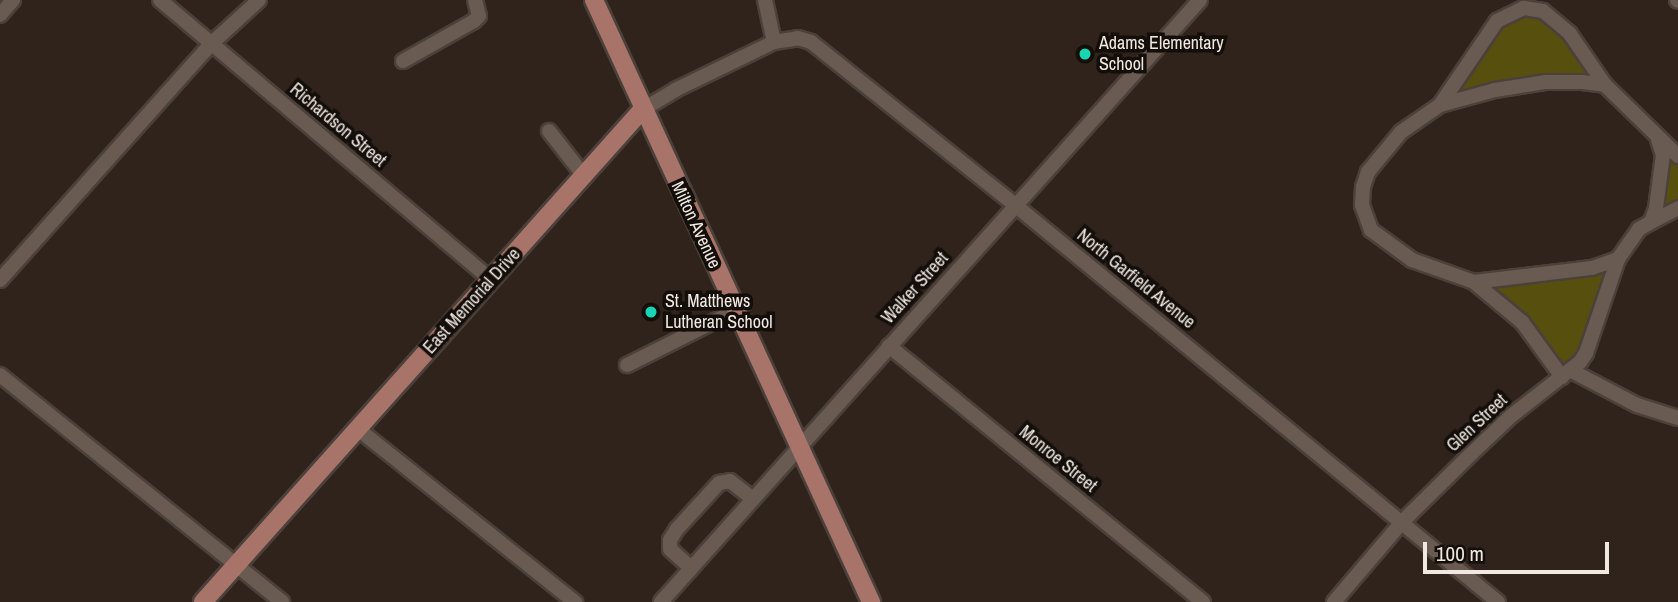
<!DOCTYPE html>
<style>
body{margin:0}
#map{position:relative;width:1678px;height:602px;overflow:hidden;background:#2f231b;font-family:"Archivo Narrow",sans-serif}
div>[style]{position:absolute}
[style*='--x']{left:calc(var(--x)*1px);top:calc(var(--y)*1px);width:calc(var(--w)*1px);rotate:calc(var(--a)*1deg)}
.green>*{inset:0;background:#564f0e}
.roads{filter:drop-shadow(2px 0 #4b413a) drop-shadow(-2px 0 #4b413a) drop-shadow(0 2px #4b413a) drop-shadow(0 -2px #4b413a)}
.minor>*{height:14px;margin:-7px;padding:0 7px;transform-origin:7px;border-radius:7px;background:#6a5b52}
.major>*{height:18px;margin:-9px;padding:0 9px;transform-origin:9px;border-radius:9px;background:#a87469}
.dots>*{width:19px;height:19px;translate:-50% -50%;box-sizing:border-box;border:4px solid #130e0a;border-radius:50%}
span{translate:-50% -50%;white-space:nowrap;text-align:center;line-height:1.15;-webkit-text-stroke:7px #130e0a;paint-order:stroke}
.poi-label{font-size:18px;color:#f1e8e2}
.left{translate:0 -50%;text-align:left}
.street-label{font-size:18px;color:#f1e8e2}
.scale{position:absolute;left:1423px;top:542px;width:186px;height:32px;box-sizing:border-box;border:4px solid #f1e8e2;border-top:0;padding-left:9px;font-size:21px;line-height:24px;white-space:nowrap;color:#f1e8e2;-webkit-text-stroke:5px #130e0a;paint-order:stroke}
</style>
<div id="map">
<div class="green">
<div style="clip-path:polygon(1543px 11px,1605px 85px,1582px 82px,1440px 105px,1497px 21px)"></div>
<div style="clip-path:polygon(1663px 155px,1678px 156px,1678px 208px,1656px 208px)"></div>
<div style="clip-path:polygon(1618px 259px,1586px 353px,1562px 377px,1549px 356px,1486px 294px,1495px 278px)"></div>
</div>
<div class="roads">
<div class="minor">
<div style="--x:160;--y:0;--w:434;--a:40.2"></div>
<div style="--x:765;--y:0;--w:43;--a:77.9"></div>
<div style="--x:1677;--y:0;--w:1;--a:45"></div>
<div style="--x:0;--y:15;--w:20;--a:-49"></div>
<div style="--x:403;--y:61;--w:81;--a:-29.4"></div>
<div style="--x:474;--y:21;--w:7;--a:-45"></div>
<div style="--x:479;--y:16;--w:16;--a:-104"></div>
<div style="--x:1440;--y:105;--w:102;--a:-55.8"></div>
<div style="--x:1497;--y:21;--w:30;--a:-26"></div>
<div style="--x:1524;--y:8;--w:19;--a:9"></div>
<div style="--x:1543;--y:11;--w:35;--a:40"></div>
<div style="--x:1570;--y:34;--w:62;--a:55.5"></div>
<div style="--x:642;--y:110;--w:39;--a:-31"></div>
<div style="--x:675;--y:90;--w:110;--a:-25.9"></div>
<div style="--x:774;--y:42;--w:24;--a:-9"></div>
<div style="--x:798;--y:38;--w:14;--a:17"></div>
<div style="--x:811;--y:42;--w:261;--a:38.6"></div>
<div style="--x:1015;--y:205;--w:625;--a:39.42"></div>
<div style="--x:549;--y:131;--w:57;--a:52.1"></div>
<div style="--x:1651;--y:222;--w:30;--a:-27"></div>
<div style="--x:0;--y:280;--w:317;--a:-48.2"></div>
<div style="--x:211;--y:44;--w:65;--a:-42.5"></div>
<div style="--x:1474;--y:282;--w:119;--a:-6.8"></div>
<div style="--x:1592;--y:268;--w:28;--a:-19"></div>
<div style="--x:1618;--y:259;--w:37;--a:-55"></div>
<div style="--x:1639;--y:229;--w:14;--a:-30"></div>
<div style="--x:1651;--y:222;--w:15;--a:-70"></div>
<div style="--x:1656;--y:208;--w:53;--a:-82.5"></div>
<div style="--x:1663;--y:155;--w:16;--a:-108"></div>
<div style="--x:889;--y:346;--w:405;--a:39.2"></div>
<div style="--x:627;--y:365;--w:121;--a:-26.6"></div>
<div style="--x:1570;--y:370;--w:76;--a:27.6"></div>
<div style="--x:1637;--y:405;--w:43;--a:17.6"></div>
<div style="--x:0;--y:375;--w:362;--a:38.8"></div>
<div style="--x:1562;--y:377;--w:68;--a:-126"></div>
<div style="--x:1522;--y:322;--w:62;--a:-140.2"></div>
<div style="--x:1474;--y:282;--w:66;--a:-160.5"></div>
<div style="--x:1412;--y:260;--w:51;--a:-143.8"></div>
<div style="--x:1371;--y:230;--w:27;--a:-110"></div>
<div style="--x:1362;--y:205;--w:18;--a:-87"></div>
<div style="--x:1363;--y:187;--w:16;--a:-72"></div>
<div style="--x:1368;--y:172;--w:52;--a:-50.5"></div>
<div style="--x:1401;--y:132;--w:47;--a:-34.7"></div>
<div style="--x:1440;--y:105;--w:57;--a:-15.3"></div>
<div style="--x:1495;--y:90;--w:52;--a:-8.9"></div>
<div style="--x:1546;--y:82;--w:36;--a:0"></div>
<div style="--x:1582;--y:82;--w:23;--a:7"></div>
<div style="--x:1605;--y:85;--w:102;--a:44.2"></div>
<div style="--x:358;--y:429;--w:278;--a:38.6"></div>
<div style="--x:691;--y:568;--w:28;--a:-138"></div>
<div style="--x:670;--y:549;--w:9;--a:-90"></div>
<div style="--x:670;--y:540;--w:13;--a:-58"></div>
<div style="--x:677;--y:529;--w:62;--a:-47.6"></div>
<div style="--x:719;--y:483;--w:11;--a:-10"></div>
<div style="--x:730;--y:481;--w:29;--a:38"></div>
<div style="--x:661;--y:602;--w:808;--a:-48.16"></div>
<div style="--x:1334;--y:602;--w:105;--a:-49.6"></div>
<div style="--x:1402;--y:522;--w:97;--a:-44.6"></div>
<div style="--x:1471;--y:454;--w:55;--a:-43.5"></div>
<div style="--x:1511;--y:416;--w:88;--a:-38"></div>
<div style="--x:1580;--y:362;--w:11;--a:-56"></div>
<div style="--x:1586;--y:353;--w:99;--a:-71.2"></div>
</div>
<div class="major">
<div style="--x:594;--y:0;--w:663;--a:65.29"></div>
<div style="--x:203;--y:602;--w:659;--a:-48.26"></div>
</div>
</div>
<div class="dots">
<div style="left:1085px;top:54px;background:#17d5b2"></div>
<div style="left:651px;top:312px;background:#17d5b2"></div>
</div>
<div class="poi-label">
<span class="left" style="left:1099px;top:54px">Adams Elementary<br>School</span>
<span class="left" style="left:665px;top:312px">St. Matthews<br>Lutheran School</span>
</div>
<div class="street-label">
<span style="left:338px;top:125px;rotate:40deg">Richardson Street</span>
<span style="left:696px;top:225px;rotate:65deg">Milton Avenue</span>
<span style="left:1136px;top:279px;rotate:39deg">North Garfield Avenue</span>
<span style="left:915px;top:288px;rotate:-48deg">Walker Street</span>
<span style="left:472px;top:301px;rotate:-48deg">East Memorial Drive</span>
<span style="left:1477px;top:423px;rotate:-43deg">Glen Street</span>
<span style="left:1058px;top:459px;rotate:39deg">Monroe Street</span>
</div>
<div class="scale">100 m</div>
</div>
